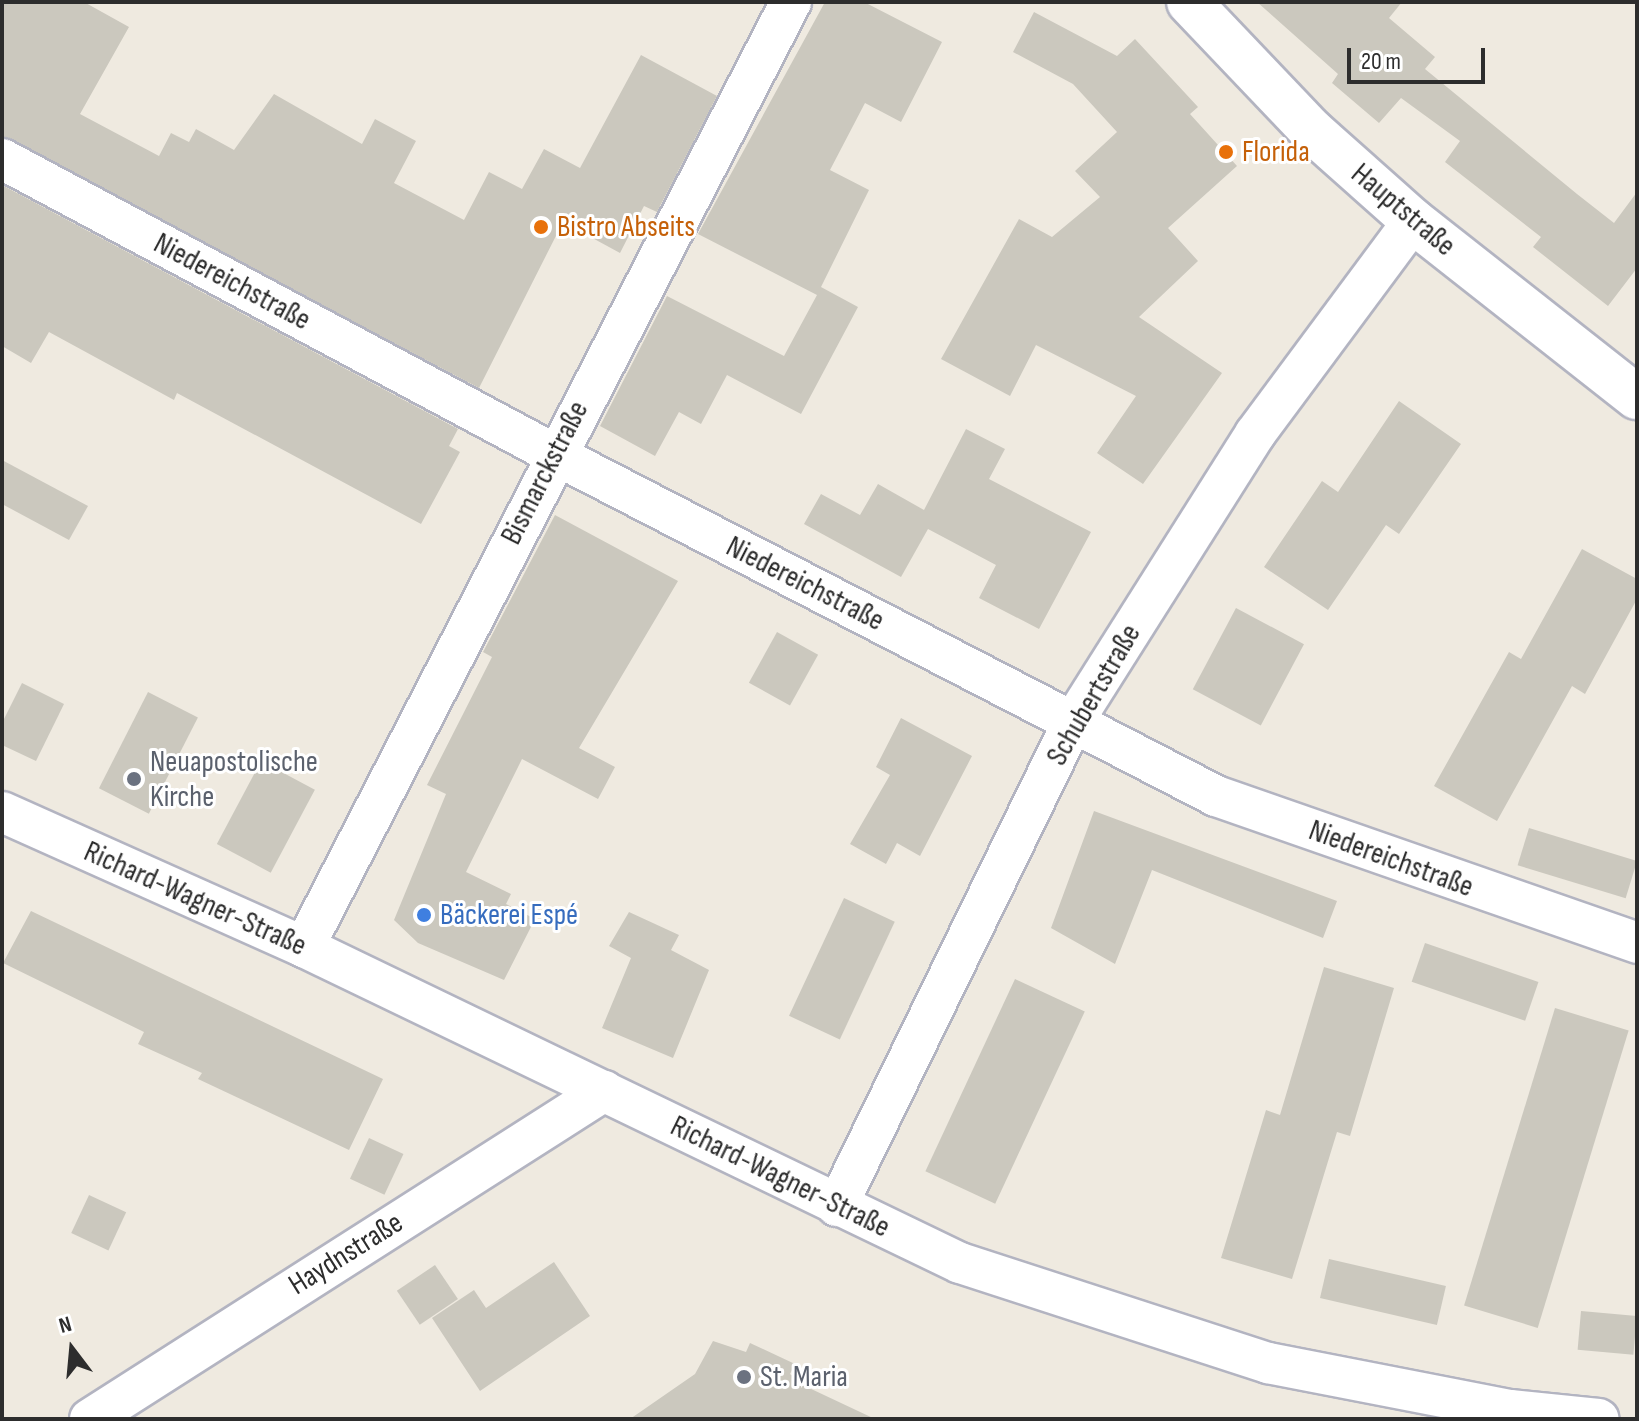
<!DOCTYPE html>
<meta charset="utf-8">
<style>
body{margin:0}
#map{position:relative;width:1639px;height:1421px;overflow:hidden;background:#efeae0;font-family:"Sofia Sans Condensed",sans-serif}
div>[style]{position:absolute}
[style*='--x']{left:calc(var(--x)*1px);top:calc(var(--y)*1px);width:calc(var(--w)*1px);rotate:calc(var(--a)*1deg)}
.building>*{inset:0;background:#cbc8be;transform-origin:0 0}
.roads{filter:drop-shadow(2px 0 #b3b4c1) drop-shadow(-2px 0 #b3b4c1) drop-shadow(0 2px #b3b4c1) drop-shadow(0 -2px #b3b4c1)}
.street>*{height:40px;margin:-20px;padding:0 20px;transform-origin:20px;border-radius:20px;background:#fff}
.secondary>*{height:44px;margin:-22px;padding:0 22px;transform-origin:22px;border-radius:22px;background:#fff}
.dots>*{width:22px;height:22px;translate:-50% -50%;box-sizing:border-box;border:4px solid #fff;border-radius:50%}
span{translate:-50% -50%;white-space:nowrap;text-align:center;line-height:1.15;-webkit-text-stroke:6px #fff;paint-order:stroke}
.food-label{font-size:30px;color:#c56008}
.left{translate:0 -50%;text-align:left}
.street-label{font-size:30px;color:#2d2d2d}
.worship-label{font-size:30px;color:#5b616d}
.shop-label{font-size:30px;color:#366cbe}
.frame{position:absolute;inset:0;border:4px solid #2d2d2d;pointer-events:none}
.north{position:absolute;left:32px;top:1309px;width:80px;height:80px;-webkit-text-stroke:6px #fff;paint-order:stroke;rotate:344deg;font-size:22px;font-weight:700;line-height:32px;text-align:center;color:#2d2d2d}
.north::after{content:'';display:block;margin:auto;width:28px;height:36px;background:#2d2d2d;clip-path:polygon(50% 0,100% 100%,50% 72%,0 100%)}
.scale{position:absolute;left:1347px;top:48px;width:138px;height:36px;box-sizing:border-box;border:4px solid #2d2d2d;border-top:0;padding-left:10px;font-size:24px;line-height:28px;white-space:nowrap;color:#2d2d2d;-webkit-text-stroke:6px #fff;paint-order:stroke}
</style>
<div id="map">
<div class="building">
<div style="clip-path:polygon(2px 2px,84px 2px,129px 27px,80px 114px,159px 156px,171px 133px,189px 142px,196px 129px,234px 150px,274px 94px,362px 144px,375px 119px,416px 141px,394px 183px,464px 220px,489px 172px,522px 189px,544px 149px,580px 168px,641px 55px,717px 96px,657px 212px,644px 206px,620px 253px,563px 222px,479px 388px,2px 136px)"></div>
<div style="clip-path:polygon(825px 2px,864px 2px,942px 42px,901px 122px,865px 103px,830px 170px,869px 190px,821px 287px,858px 307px,801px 414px,727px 375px,701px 424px,679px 412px,655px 456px,600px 426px,667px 296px,784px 356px,817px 295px,698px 234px)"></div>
<div style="clip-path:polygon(1257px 2px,1402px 2px,1389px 18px,1435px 57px,1425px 69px,1577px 194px,1614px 223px,1637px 192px,1637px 268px,1608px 306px,1533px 247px,1541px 237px,1445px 162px,1460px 141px,1401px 98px,1379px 123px,1332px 83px,1338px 74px)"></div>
<div style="clip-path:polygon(1034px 12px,1117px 56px,1135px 39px,1198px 107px,1190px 114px,1237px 166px,1168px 228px,1198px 261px,1139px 317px,1222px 373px,1143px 484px,1097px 453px,1136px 396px,1036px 345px,1010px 396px,941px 359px,1019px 219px,1052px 237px,1100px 197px,1075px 171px,1117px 132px,1073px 84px,1013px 52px)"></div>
<div style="clip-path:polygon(2px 185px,458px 429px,449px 446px,460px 452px,421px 524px,177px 393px,174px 400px,49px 332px,31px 363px,2px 346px)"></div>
<div style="clip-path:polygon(1399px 401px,1461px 444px,1399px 534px,1386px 525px,1328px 610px,1264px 567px,1322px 481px,1338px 492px)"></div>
<div style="clip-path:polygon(966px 429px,1005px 449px,989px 479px,1091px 532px,1039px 629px,979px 598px,996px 565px,928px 529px,901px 577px,804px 524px,821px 494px,860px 515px,878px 484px,924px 510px)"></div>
<div style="clip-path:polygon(2px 460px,88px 506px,69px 540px,2px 504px)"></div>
<div style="clip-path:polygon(555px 515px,678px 581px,579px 748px,615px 767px,598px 799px,522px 759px,466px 872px,511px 894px,506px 904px,535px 919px,504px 980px,418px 943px,394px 920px,446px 794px,427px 785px,492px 657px,483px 652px)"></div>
<div style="clip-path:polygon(1582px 549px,1637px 579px,1637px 599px,1585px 694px,1572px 686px,1497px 821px,1434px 786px,1509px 652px,1521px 659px)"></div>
<div style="left:1236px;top:608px;width:77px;height:92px;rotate:28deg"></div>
<div style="left:777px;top:632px;width:47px;height:58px;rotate:29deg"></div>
<div style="clip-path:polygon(22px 683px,64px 704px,36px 761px,2px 745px,2px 723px)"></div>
<div style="left:148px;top:692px;width:56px;height:108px;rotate:27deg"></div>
<div style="clip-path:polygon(901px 718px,972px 756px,920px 856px,897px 843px,886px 864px,850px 844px,890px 775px,876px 767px)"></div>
<div style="left:261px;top:761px;width:61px;height:94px;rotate:28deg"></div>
<div style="clip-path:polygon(1094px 811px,1337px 901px,1323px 938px,1152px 870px,1115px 964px,1051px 928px)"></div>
<div style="left:1529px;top:828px;width:113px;height:39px;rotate:17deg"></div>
<div style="left:844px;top:898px;width:56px;height:130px;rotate:25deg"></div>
<div style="clip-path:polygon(31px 911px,383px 1079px,349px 1150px,198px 1079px,202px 1073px,138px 1044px,144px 1032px,3px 963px)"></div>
<div style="clip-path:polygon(629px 912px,679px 935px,671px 950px,709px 970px,673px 1058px,602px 1028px,631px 958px,609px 946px)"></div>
<div style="left:1425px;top:943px;width:120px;height:41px;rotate:19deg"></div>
<div style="clip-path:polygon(1324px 967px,1394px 988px,1350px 1136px,1337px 1132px,1292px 1279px,1221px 1258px,1266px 1110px,1280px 1115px)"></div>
<div style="left:1015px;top:979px;width:77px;height:212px;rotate:25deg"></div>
<div style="left:1555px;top:1008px;width:77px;height:311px;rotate:17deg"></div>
<div style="left:369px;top:1138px;width:38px;height:45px;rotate:25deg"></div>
<div style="left:89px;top:1195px;width:41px;height:42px;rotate:25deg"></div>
<div style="left:1329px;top:1259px;width:120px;height:40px;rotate:13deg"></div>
<div style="clip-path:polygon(554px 1262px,590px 1316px,480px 1391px,432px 1318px,474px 1290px,486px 1308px)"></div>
<div style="left:435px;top:1265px;width:41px;height:46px;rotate:56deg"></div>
<div style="left:1581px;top:1311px;width:56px;height:39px;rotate:5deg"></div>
<div style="clip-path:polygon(713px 1341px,746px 1352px,750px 1343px,795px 1364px,790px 1374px,807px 1387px,875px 1419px,630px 1419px,695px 1374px)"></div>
</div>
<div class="roads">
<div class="street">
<div style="--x:2;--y:159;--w:626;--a:28.12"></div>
<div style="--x:554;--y:454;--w:745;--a:27.32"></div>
<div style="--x:1216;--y:796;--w:446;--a:19.2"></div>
<div style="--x:2;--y:812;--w:331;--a:24.1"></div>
<div style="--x:304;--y:947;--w:728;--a:25.72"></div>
<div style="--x:960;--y:1263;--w:324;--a:18"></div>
<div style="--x:1268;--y:1363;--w:247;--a:11"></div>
<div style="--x:1510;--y:1410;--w:89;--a:5.8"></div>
<div style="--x:304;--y:947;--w:1063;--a:-62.74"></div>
<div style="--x:837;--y:1206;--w:538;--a:-64.01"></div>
<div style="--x:1073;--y:722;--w:341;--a:-57.7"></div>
<div style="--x:1255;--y:434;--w:265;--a:-53.4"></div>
<div style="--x:90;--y:1419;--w:610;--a:-32.54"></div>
</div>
<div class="secondary">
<div style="--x:1189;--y:2;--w:178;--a:46.4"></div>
<div style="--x:1312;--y:131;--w:135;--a:41.7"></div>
<div style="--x:1413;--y:221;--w:285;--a:38.2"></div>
</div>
</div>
<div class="dots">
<div style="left:1226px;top:152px;background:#e8710a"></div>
<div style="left:541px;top:227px;background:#e8710a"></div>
<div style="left:134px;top:779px;background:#6b7280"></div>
<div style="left:424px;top:915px;background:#3f7fe0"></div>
<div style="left:744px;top:1377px;background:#6b7280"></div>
</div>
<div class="food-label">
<span class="left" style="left:1242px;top:152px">Florida</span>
<span class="left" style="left:557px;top:227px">Bistro Abseits</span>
</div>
<div class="street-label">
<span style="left:1403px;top:210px;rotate:40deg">Hauptstraße</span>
<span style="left:232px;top:282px;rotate:28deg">Niedereichstraße</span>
<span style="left:545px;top:473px;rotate:-63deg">Bismarckstraße</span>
<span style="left:805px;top:584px;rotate:27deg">Niedereichstraße</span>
<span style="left:1094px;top:695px;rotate:-60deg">Schubertstraße</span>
<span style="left:1391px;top:859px;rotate:20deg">Niedereichstraße</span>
<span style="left:195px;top:899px;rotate:24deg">Richard-Wagner-Straße</span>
<span style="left:780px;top:1177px;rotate:26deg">Richard-Wagner-Straße</span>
<span style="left:346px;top:1254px;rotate:-32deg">Haydnstraße</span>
</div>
<div class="worship-label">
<span class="left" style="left:150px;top:779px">Neuapostolische<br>Kirche</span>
<span class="left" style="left:760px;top:1377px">St. Maria</span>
</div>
<div class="shop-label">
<span class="left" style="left:440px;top:915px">Bäckerei Espé</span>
</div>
<div class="frame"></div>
<div class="north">N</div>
<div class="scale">20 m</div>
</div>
